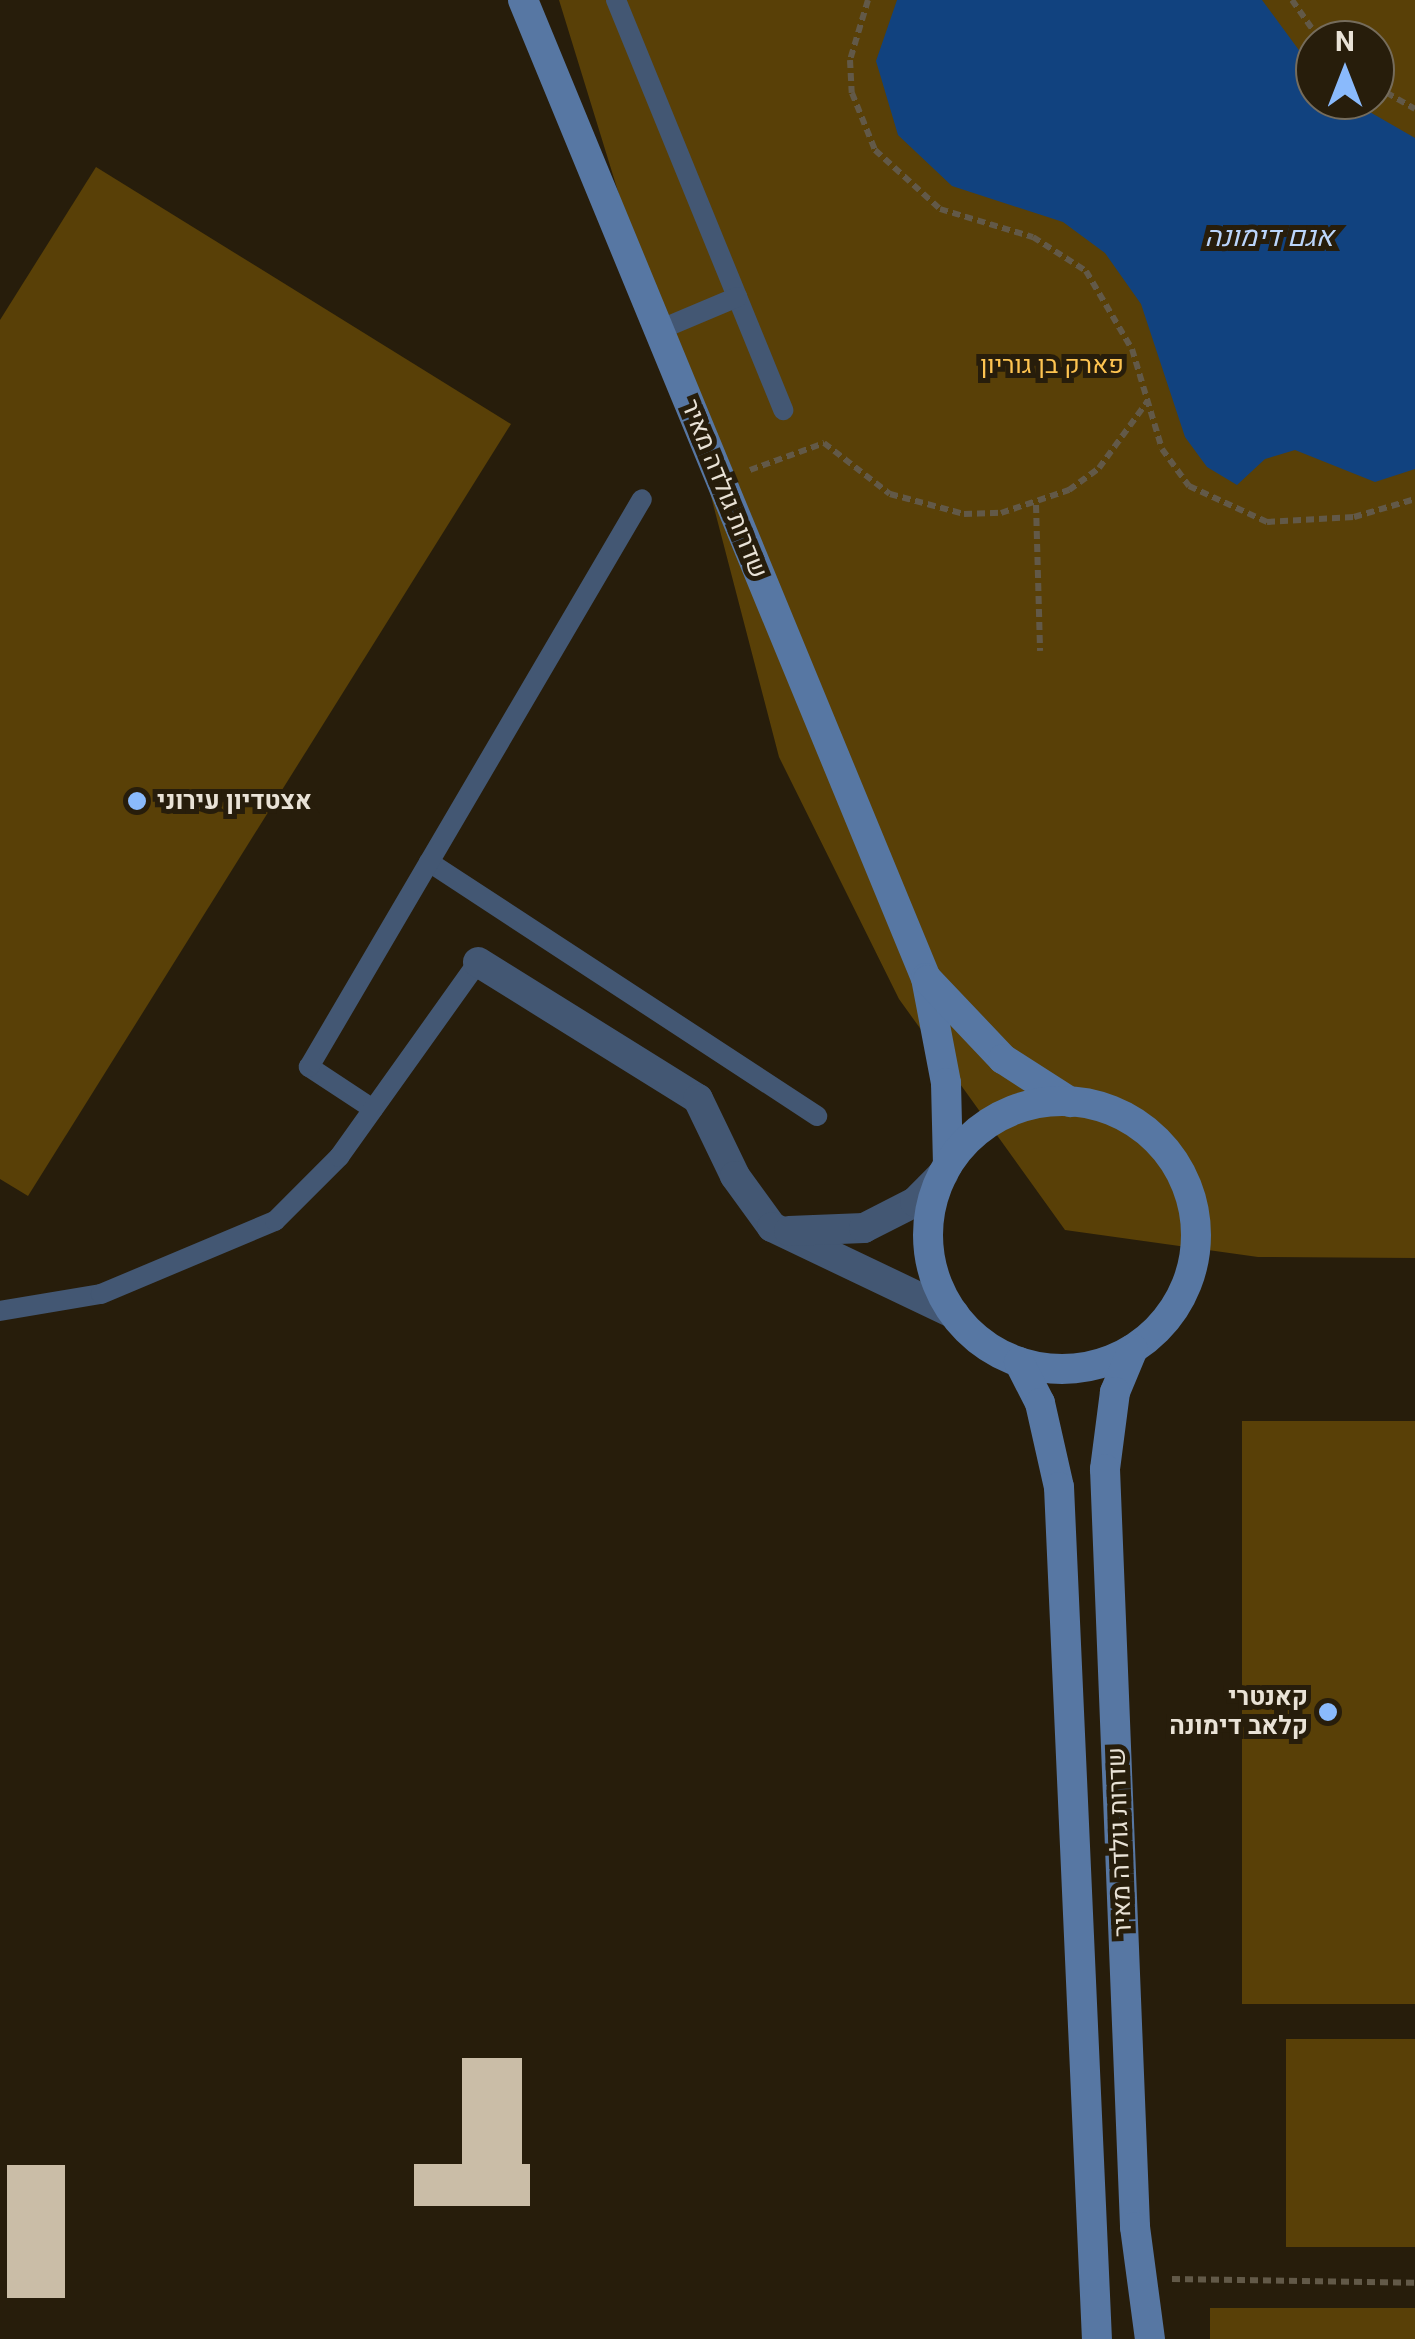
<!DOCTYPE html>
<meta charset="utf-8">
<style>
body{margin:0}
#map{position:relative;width:1415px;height:2339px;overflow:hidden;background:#271d0b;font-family:Roboto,Heebo,sans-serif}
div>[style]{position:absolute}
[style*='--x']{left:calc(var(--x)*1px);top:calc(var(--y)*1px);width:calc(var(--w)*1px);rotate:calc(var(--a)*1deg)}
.green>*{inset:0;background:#594007;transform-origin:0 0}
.water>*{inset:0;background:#11427f}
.building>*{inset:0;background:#cabda7;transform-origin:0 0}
.path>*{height:6px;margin-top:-3px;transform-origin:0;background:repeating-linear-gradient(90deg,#625948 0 8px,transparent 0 13px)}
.lane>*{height:20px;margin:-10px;padding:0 10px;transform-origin:10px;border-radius:10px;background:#435773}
.street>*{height:30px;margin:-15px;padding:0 15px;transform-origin:15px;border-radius:15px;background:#435773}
.secondary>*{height:30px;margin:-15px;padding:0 15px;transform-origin:15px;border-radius:15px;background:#5777a3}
.secondary>.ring{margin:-15px;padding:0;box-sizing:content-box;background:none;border:30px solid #5777a3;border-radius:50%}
.dots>*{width:28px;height:28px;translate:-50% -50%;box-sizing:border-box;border:5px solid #271d0b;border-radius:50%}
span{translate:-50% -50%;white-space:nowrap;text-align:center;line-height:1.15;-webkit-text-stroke:10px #271d0b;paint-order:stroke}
.park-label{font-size:25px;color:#fec451}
.street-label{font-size:25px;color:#e9e2d6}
.poi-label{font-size:25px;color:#e9e2d6;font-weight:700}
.left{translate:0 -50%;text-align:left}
.right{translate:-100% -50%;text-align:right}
.water-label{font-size:28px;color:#bbd5fa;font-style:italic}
.north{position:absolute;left:1295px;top:20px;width:100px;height:100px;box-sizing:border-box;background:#271d0b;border:2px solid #756c5c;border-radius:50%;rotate:0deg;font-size:28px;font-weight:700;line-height:40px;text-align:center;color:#e9e2d6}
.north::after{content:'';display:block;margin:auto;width:35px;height:45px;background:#8abafc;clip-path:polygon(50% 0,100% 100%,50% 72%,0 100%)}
</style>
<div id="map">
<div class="green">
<div style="clip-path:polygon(evenodd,559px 0,1415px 0,1415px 1258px,1258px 1257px,1065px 1230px,899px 999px,779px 757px,706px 477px,559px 0,1315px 40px,1375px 40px,1375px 100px,1315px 100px,1315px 40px)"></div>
<div style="clip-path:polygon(96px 167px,511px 424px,28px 1196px,0 1179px,0 320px)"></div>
<div style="left:1242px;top:1421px;width:173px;height:583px"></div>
<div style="left:1415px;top:2039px;width:208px;height:129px;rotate:90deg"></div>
<div style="left:1415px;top:2308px;width:31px;height:205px;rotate:90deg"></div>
</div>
<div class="water">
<div style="clip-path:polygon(897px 0,1262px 0,1315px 72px,1315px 100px,1349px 100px,1415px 138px,1415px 469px,1375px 482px,1295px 450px,1265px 459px,1237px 485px,1207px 467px,1185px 437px,1141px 304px,1105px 253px,1063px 222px,952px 186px,898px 135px,876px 61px)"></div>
</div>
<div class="building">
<div style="clip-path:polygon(462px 2058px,522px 2058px,522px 2164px,530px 2164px,530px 2206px,414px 2206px,414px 2164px,462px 2164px)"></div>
<div style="left:7px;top:2165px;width:58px;height:133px"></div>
</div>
<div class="path">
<div style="--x:868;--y:0;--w:63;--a:106.7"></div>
<div style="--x:850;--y:60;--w:33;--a:87"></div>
<div style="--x:852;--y:93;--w:61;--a:68"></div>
<div style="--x:875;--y:150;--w:88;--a:42.2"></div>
<div style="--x:940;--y:209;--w:97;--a:16.8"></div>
<div style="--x:1033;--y:237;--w:63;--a:32.7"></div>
<div style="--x:1086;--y:271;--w:91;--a:59.5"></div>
<div style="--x:1132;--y:349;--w:104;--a:73.3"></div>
<div style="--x:1162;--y:449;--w:46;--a:53.9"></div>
<div style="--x:1189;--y:486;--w:86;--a:24.8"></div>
<div style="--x:1267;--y:522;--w:87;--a:-3.3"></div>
<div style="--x:1354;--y:517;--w:64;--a:-16.4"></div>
<div style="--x:1292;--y:0;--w:49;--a:55"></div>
<div style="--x:1375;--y:86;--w:46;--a:29.9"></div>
<div style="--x:750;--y:470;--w:79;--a:-20"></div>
<div style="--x:824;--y:443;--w:83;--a:37.7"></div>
<div style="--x:890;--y:494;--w:77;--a:15.1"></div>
<div style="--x:964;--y:514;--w:37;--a:-2"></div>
<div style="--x:1001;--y:513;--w:72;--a:-18.7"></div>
<div style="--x:1069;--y:490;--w:37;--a:-36"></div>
<div style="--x:1099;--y:468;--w:82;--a:-54"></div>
<div style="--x:1036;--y:505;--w:146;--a:88.4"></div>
<div style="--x:1172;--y:2279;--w:243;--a:0.9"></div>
</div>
<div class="lane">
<div style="--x:616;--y:0;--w:443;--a:67.8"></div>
<div style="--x:659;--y:330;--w:85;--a:-22.9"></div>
<div style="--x:429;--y:862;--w:464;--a:33.2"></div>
<div style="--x:373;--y:1109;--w:77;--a:-146.7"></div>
<div style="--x:309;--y:1067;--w:658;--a:-59.62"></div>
<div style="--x:0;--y:1311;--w:102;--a:-9.6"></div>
<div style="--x:101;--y:1294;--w:189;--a:-22.8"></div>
<div style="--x:275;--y:1221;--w:91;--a:-45"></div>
<div style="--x:339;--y:1157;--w:239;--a:-54.5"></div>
</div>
<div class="street">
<div style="--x:478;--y:962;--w:259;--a:31.9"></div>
<div style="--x:698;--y:1099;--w:85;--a:64.3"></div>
<div style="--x:735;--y:1176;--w:63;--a:54"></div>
<div style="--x:772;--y:1227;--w:202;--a:25.5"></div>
<div style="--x:789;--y:1231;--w:75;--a:-2.3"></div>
<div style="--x:864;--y:1228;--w:57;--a:-27"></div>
<div style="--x:915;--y:1202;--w:40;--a:-45"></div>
</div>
<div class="secondary">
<div style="--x:523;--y:0;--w:1058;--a:67.61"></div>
<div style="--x:926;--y:978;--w:107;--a:79.2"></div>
<div style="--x:946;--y:1083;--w:81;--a:88.6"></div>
<div style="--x:928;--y:980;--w:109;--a:46.5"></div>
<div style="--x:1003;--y:1059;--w:80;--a:32.7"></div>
<div class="ring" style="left:928px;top:1101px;width:238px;height:238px"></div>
<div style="--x:1133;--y:1349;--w:47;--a:112.7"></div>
<div style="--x:1115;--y:1392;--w:78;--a:97.4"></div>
<div style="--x:1105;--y:1469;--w:759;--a:87.73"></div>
<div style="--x:1135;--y:2227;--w:113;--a:82.4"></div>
<div style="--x:1019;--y:1362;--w:46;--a:62.9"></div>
<div style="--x:1040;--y:1403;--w:86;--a:77.3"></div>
<div style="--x:1059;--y:1487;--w:853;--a:87.45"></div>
</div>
<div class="dots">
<div style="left:137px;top:801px;background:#8abafc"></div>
<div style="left:1328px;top:1712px;background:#8abafc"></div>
</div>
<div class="park-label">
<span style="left:1052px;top:365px">פארק בן גוריון</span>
</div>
<div class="street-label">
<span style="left:724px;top:489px;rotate:68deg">שדרות גולדה מאיר</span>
<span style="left:1120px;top:1842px;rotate:-92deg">שדרות גולדה מאיר</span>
</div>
<div class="poi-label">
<span class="left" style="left:157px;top:801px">אצטדיון עירוני</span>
<span class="right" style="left:1308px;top:1712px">קאנטרי<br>קלאב דימונה</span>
</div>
<div class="water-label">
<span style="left:1269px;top:237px">אגם דימונה</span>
</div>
<div class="north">N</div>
</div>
